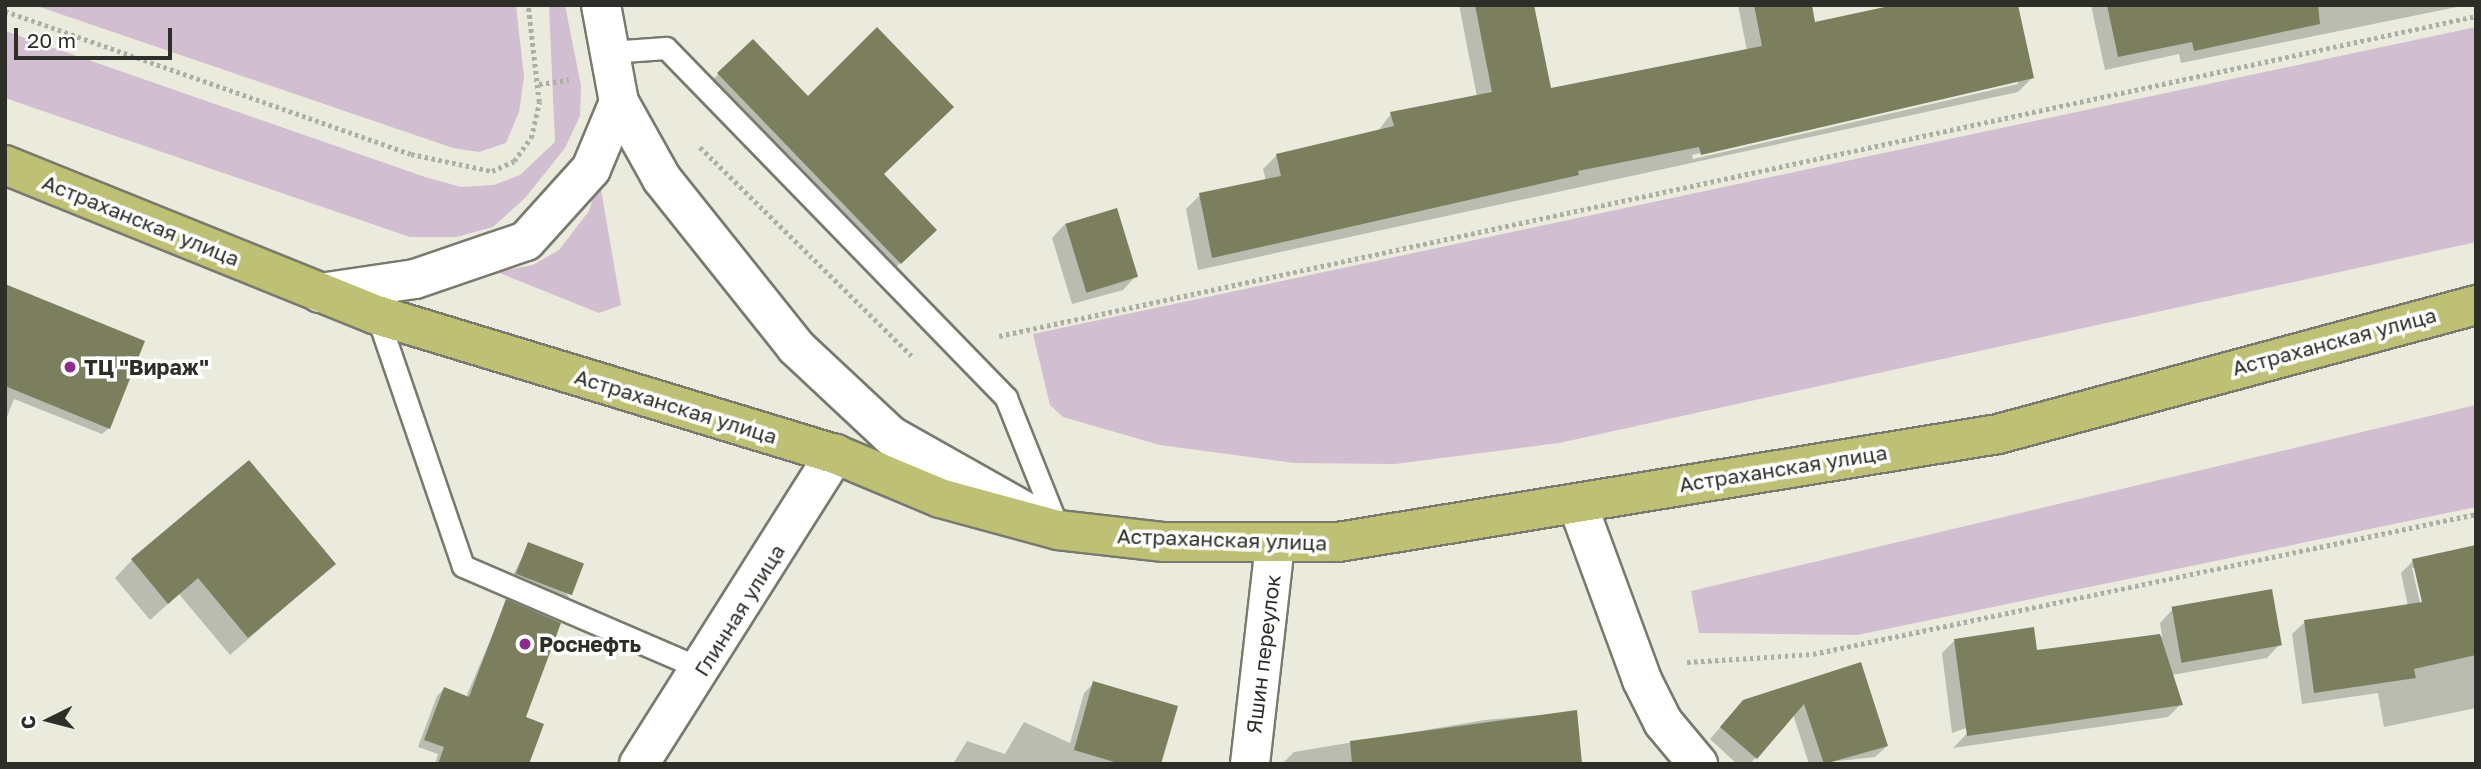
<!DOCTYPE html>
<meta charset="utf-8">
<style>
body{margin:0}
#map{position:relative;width:2481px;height:769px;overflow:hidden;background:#eaebdd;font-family:"Golos Text",sans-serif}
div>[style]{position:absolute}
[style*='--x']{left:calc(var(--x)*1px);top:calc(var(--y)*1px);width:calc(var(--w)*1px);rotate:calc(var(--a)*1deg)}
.green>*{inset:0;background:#d1bed0}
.shadow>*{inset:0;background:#0003;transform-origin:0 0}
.building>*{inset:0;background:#7c7f5e;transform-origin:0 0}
.path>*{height:4.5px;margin-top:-2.25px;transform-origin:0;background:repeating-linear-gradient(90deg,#aeafa3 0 3.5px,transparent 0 7px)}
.roads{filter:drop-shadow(2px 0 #797a6d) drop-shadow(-2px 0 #797a6d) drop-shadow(0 2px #797a6d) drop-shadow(0 -2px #797a6d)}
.service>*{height:21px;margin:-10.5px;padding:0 10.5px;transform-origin:10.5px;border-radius:10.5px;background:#fff}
.minor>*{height:38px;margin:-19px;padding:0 19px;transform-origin:19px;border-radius:19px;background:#fff}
.tertiary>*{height:38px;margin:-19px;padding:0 19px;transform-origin:19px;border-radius:19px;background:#fff}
.primary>*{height:38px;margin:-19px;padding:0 19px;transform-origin:19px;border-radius:19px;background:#bec073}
.dots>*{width:19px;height:19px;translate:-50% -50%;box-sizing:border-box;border:4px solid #fff;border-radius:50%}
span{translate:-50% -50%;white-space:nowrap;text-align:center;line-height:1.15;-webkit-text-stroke:7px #fff;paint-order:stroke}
.street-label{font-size:21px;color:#2d2e28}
.poi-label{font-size:21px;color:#2d2e28;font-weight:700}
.left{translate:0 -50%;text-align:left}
.frame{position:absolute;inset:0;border:7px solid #2d2e28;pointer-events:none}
.north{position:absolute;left:14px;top:685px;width:70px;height:70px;-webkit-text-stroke:5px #fff;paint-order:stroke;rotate:264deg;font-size:19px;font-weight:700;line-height:28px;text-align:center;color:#2d2e28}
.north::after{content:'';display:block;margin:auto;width:24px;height:32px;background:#2d2e28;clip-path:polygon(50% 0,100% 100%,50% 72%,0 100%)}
.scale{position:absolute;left:14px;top:28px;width:158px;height:32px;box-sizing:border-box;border:4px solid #2d2e28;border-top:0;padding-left:9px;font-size:21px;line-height:24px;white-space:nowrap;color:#2d2e28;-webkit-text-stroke:5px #fff;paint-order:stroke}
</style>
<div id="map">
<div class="green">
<div style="clip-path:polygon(34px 5px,516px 5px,524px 77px,519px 112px,506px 143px,479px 152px,453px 148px)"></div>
<div style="clip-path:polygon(549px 5px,565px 5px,581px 86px,580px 116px,565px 148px,525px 198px,493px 227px,456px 237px,410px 237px,5px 98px,5px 31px,425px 177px,461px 187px,494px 185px,520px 175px,555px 142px)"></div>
<div style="clip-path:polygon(2476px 27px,2476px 242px,1559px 443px,1395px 464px,1294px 463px,1160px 445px,1063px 417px,1050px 405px,1033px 334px)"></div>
<div style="clip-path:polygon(599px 178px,621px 305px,599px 313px,497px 272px,533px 265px,559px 250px,589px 211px)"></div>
<div style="clip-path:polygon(2476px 405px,2476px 507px,1857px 635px,1699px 633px,1691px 591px)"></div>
</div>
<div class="shadow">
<div style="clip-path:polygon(evenodd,1459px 5px,1533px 5px,1550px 90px,1747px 51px,1738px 5px,1810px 5px,1814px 24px,2032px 78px,2018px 92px,1198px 270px,1186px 209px,1200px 195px,1266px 181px,1263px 169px,1277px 155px,1378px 131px,1391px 114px,1477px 97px,1459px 5px,2018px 80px,2018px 84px,1693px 159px,1692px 155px,2018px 80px)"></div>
<div style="clip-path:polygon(2091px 5px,2467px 5px,2181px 63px,2179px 54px,2105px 70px)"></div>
<div style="left:753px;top:41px;width:262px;height:66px;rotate:46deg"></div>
<div style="clip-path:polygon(1065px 224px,1136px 276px,1123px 290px,1072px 304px,1052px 238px)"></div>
<div style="clip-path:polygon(5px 286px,109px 428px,102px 434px,14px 399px,5px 422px)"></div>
<div style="clip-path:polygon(529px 544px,569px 597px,563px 604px,510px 581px)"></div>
<div style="clip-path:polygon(evenodd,2476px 549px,2476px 708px,2384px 727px,2378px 693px,2302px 704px,2292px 634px,2305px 622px,2408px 606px,2401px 573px,2413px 561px,2476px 549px,2412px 568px,2416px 568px,2425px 610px,2422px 611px,2412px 568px)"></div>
<div style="clip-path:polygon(132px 560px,334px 564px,230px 655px,179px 594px,150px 620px,115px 578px)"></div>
<div style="clip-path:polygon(507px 601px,527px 764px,435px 764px,438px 754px,418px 747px,437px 696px,444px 689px,466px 697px)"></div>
<div style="clip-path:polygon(2173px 609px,2280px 644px,2267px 658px,2172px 675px,2181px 704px,2168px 717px,1953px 748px,1975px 725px,1952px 733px,1942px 653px,1955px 640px,2035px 652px,2162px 636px,2160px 623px)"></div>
<div style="clip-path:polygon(1860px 664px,1887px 746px,1875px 757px,1809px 764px,1793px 714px,1750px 764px,1737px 764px,1710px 739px,1732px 714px)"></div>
<div style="clip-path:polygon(1094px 683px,1159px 764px,953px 764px,967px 741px,1005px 754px,1024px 722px,1070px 743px,1084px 693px)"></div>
<div style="clip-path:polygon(1575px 712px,1580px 764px,1282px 764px,1294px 752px,1485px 720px)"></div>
</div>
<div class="building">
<div style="clip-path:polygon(1475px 5px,1534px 5px,1551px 88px,1762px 46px,1754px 5px,1812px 5px,1815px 22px,1894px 5px,2018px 5px,2034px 78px,1701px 155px,1699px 147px,1578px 171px,1579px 175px,1212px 258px,1199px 193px,1281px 176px,1276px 154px,1394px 126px,1390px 112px,1492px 92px)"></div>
<div style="clip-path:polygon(2107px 5px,2318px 5px,2320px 24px,2194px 51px,2192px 42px,2118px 57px)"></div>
<div style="clip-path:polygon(877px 27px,954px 107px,884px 174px,937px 230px,901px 264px,717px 73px,753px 39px,808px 96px)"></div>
<div style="left:1117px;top:208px;width:72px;height:54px;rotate:73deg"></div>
<div style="clip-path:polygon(5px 284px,145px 341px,110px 429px,5px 386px)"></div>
<div style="clip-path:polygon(249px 460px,336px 564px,248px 638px,198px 578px,168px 604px,131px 559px)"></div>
<div style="left:528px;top:542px;width:60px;height:34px;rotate:21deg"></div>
<div style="clip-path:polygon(2476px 545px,2476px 655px,2414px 669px,2416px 678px,2314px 693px,2304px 620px,2422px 602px,2412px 559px)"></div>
<div style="left:2272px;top:589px;width:57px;height:102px;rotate:80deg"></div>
<div style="clip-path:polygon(506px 599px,561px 623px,526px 717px,544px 724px,529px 764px,438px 764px,444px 747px,424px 740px,444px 687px,469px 697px)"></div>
<div style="clip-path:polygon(2034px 627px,2037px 650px,2160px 634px,2183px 705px,1967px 736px,1954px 639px)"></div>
<div style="clip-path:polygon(1861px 662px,1888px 746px,1824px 764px,1804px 704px,1757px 759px,1720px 727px,1743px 700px)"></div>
<div style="clip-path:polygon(1093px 681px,1178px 706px,1161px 764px,1121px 764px,1074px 750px)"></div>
<div style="clip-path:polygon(1577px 710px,1582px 764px,1352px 764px,1350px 741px)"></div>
</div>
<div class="path">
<div style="--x:5;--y:11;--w:430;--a:19.4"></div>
<div style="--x:411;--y:154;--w:83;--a:11.9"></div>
<div style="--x:492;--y:171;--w:24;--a:-24"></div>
<div style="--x:514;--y:161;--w:29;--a:-54"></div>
<div style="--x:531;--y:138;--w:37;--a:-77"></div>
<div style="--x:539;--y:102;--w:98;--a:-96.5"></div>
<div style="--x:539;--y:84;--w:30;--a:-8"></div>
<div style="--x:700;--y:147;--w:298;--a:44.6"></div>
<div style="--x:999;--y:336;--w:1511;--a:-12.22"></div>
<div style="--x:1687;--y:662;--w:126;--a:-3.6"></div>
<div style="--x:1813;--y:654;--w:678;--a:-11.92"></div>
</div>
<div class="roads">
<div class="service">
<div style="--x:609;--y:52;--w:57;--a:-4"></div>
<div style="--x:666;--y:48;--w:488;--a:45.8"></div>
<div style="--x:1006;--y:398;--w:140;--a:68.2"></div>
<div style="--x:377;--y:315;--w:265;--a:71.1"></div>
<div style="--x:463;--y:566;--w:262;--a:23.3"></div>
</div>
<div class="minor">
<div style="--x:1577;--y:503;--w:189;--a:69.8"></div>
<div style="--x:1642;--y:680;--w:47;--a:63.4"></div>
<div style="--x:1663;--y:722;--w:55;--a:50.2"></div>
<div style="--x:639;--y:764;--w:367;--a:-57.7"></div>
<div style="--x:1250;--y:764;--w:220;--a:-83.5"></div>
</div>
<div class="tertiary">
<div style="--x:601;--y:5;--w:99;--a:79.5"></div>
<div style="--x:619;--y:102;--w:88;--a:60.8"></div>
<div style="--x:662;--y:179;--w:215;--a:51.4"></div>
<div style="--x:796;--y:347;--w:130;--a:43.1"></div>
<div style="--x:891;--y:436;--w:165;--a:29.4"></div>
<div style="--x:320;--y:293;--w:96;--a:-8.4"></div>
<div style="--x:415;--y:279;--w:117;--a:-18.9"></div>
<div style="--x:526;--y:241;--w:97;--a:-47.9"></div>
<div style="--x:591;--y:169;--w:73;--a:-67.3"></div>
</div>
<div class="primary">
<div style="--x:5;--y:165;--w:401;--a:22"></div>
<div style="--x:377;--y:315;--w:479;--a:16.9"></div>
<div style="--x:835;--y:454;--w:114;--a:22.7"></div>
<div style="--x:940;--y:498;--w:122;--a:15.2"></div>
<div style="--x:1058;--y:530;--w:107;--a:6.5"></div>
<div style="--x:1164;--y:542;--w:174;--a:0"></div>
<div style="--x:1338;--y:542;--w:669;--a:-9.29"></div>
<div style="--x:1998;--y:434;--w:495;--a:-15.1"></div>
</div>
</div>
<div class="dots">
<div style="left:70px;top:367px;background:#902a90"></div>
<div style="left:525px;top:644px;background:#902a90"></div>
</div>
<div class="street-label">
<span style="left:141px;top:220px;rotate:22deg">Астраханская улица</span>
<span style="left:2334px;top:341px;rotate:-15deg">Астраханская улица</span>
<span style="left:676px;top:406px;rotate:17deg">Астраханская улица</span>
<span style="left:1783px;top:468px;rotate:-9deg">Астраханская улица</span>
<span style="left:1222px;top:539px;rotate:2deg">Астраханская улица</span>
<span style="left:739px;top:610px;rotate:-58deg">Глинная улица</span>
<span style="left:1263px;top:654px;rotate:-83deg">Яшин переулок</span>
</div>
<div class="poi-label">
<span class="left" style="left:84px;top:367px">ТЦ "Вираж"</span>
<span class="left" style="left:539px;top:644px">Роснефть</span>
</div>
<div class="frame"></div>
<div class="north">С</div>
<div class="scale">20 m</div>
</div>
